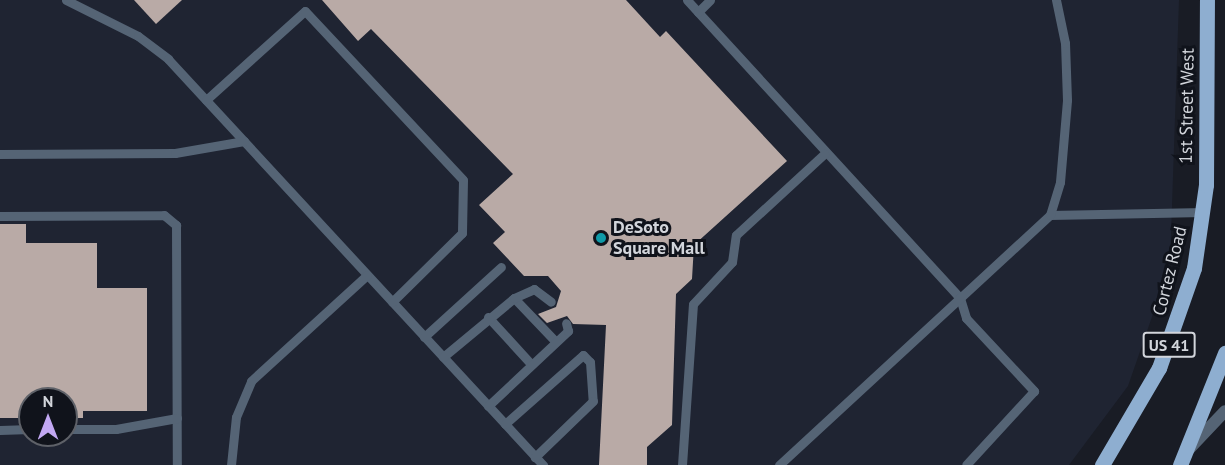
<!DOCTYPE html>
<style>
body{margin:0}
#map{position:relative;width:1225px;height:465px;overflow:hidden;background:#191c25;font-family:"PT Sans",sans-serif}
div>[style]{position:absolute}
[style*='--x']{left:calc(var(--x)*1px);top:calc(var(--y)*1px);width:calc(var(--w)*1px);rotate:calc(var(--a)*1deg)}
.built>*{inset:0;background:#1f2432}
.building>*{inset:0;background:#b9aaa6}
.service>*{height:9px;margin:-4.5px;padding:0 4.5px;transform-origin:4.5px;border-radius:4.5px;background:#556475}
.minor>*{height:12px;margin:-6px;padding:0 6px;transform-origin:6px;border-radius:6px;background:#556475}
.primary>*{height:15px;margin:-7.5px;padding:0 7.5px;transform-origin:7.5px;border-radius:7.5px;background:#8eaed0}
.dots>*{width:16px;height:16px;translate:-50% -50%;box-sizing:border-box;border:3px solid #10131b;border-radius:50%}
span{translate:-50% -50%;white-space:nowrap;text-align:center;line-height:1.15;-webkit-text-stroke:6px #10131b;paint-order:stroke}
.shield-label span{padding:2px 4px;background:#10131b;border:2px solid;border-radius:4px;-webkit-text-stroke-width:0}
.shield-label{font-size:16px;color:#d2d5db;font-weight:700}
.street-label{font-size:18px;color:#d2d5db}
.poi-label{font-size:18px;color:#d2d5db;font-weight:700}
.left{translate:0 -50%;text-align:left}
.north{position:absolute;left:18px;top:387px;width:60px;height:60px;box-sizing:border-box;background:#10131b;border:2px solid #5e6168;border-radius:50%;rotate:0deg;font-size:16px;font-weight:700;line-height:24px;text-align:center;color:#d2d5db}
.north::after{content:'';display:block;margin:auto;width:21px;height:27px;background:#c2a8f3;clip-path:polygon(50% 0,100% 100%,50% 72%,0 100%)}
</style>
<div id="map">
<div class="built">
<div style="clip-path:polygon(evenodd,0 0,1179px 0,1170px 265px,1128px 386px,1069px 465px,0 465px,0 0,30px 399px,66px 399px,66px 435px,30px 435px,30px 399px)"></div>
</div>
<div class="building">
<div style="clip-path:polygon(134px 0,182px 0,156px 24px)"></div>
<div style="clip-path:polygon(322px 0,626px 0,660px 37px,666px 31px,787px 161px,694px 245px,692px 279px,676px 294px,672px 425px,647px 447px,647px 465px,599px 465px,606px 325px,573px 324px,567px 316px,547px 323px,538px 314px,556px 307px,561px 291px,548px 276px,524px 276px,493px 243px,505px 232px,479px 205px,513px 174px,371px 29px,358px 41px)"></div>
<div style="clip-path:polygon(0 224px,26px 224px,26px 243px,97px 243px,97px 288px,147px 288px,147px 411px,83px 411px,83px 418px,66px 418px,66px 399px,30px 399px,30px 418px,0 418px)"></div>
</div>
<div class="service">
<div style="--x:66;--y:0;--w:80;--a:26.6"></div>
<div style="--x:138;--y:36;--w:38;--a:37"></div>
<div style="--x:168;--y:59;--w:553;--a:47.27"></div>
<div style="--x:687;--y:0;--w:404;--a:47.5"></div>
<div style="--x:960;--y:298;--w:21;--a:73"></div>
<div style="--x:966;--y:318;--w:100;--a:47"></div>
<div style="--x:1034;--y:391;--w:100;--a:132.6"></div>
<div style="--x:698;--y:12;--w:17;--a:-45"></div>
<div style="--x:206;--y:100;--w:133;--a:-42"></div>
<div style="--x:305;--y:11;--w:231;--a:46.9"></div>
<div style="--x:463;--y:180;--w:53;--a:91.1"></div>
<div style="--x:462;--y:233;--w:98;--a:135.4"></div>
<div style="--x:0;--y:154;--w:175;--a:-0.3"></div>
<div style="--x:175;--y:153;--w:70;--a:-9.9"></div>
<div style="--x:1050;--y:215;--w:154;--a:-1.1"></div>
<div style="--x:0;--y:216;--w:164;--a:-0.3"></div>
<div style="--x:164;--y:215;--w:16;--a:40"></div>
<div style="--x:176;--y:225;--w:240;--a:89.8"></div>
<div style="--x:514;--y:298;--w:59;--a:46.4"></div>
<div style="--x:488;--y:317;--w:64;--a:47.5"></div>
<div style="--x:424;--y:337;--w:104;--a:-42.3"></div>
<div style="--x:443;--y:357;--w:92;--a:-39.7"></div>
<div style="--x:514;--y:298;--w:22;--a:-24"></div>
<div style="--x:534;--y:289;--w:21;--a:37"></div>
<div style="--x:488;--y:406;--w:110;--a:-43.2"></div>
<div style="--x:568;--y:331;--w:8;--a:-104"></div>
<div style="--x:505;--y:424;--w:104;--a:-41.5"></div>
<div style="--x:583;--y:355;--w:10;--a:45"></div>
<div style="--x:590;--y:362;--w:39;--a:86"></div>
<div style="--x:593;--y:401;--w:81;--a:136"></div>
<div style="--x:66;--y:429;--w:50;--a:0"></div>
<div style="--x:116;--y:429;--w:62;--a:-10.2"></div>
<div style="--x:0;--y:430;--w:30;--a:-2"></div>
<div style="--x:231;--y:465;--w:48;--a:-84.1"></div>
<div style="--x:236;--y:417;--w:39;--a:-67"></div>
<div style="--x:251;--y:381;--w:157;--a:-42.4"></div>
<div style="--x:682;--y:465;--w:161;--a:-86.1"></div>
<div style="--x:693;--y:304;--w:57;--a:-47.1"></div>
<div style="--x:732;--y:262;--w:27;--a:-82"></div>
<div style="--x:736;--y:235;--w:120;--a:-42.6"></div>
<div style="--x:779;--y:465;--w:369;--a:-42.7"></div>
<div style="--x:1050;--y:215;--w:34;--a:-73"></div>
<div style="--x:1060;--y:182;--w:82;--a:-85.1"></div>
<div style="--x:1067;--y:100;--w:57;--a:-92"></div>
<div style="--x:1065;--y:43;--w:44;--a:-101.8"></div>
</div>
<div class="minor">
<div style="--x:1189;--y:449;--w:52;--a:-46.5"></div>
</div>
<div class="primary">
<div style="--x:1102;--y:465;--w:113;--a:-59.6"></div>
<div style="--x:1159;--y:368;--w:106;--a:-70.7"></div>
<div style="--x:1194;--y:268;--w:84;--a:-81.8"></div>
<div style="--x:1206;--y:185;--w:185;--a:-89.7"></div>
<div style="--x:1180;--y:465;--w:121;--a:-68.1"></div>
</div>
<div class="dots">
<div style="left:601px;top:238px;background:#0f9aa8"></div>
</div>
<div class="shield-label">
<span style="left:1169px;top:345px">US 41</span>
</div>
<div class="street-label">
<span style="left:1187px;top:106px;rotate:-89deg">1st Street West</span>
<span style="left:1170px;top:271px;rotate:-76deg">Cortez Road</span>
</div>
<div class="poi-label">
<span class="left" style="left:613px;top:238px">DeSoto<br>Square Mall</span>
</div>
<div class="north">N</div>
</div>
